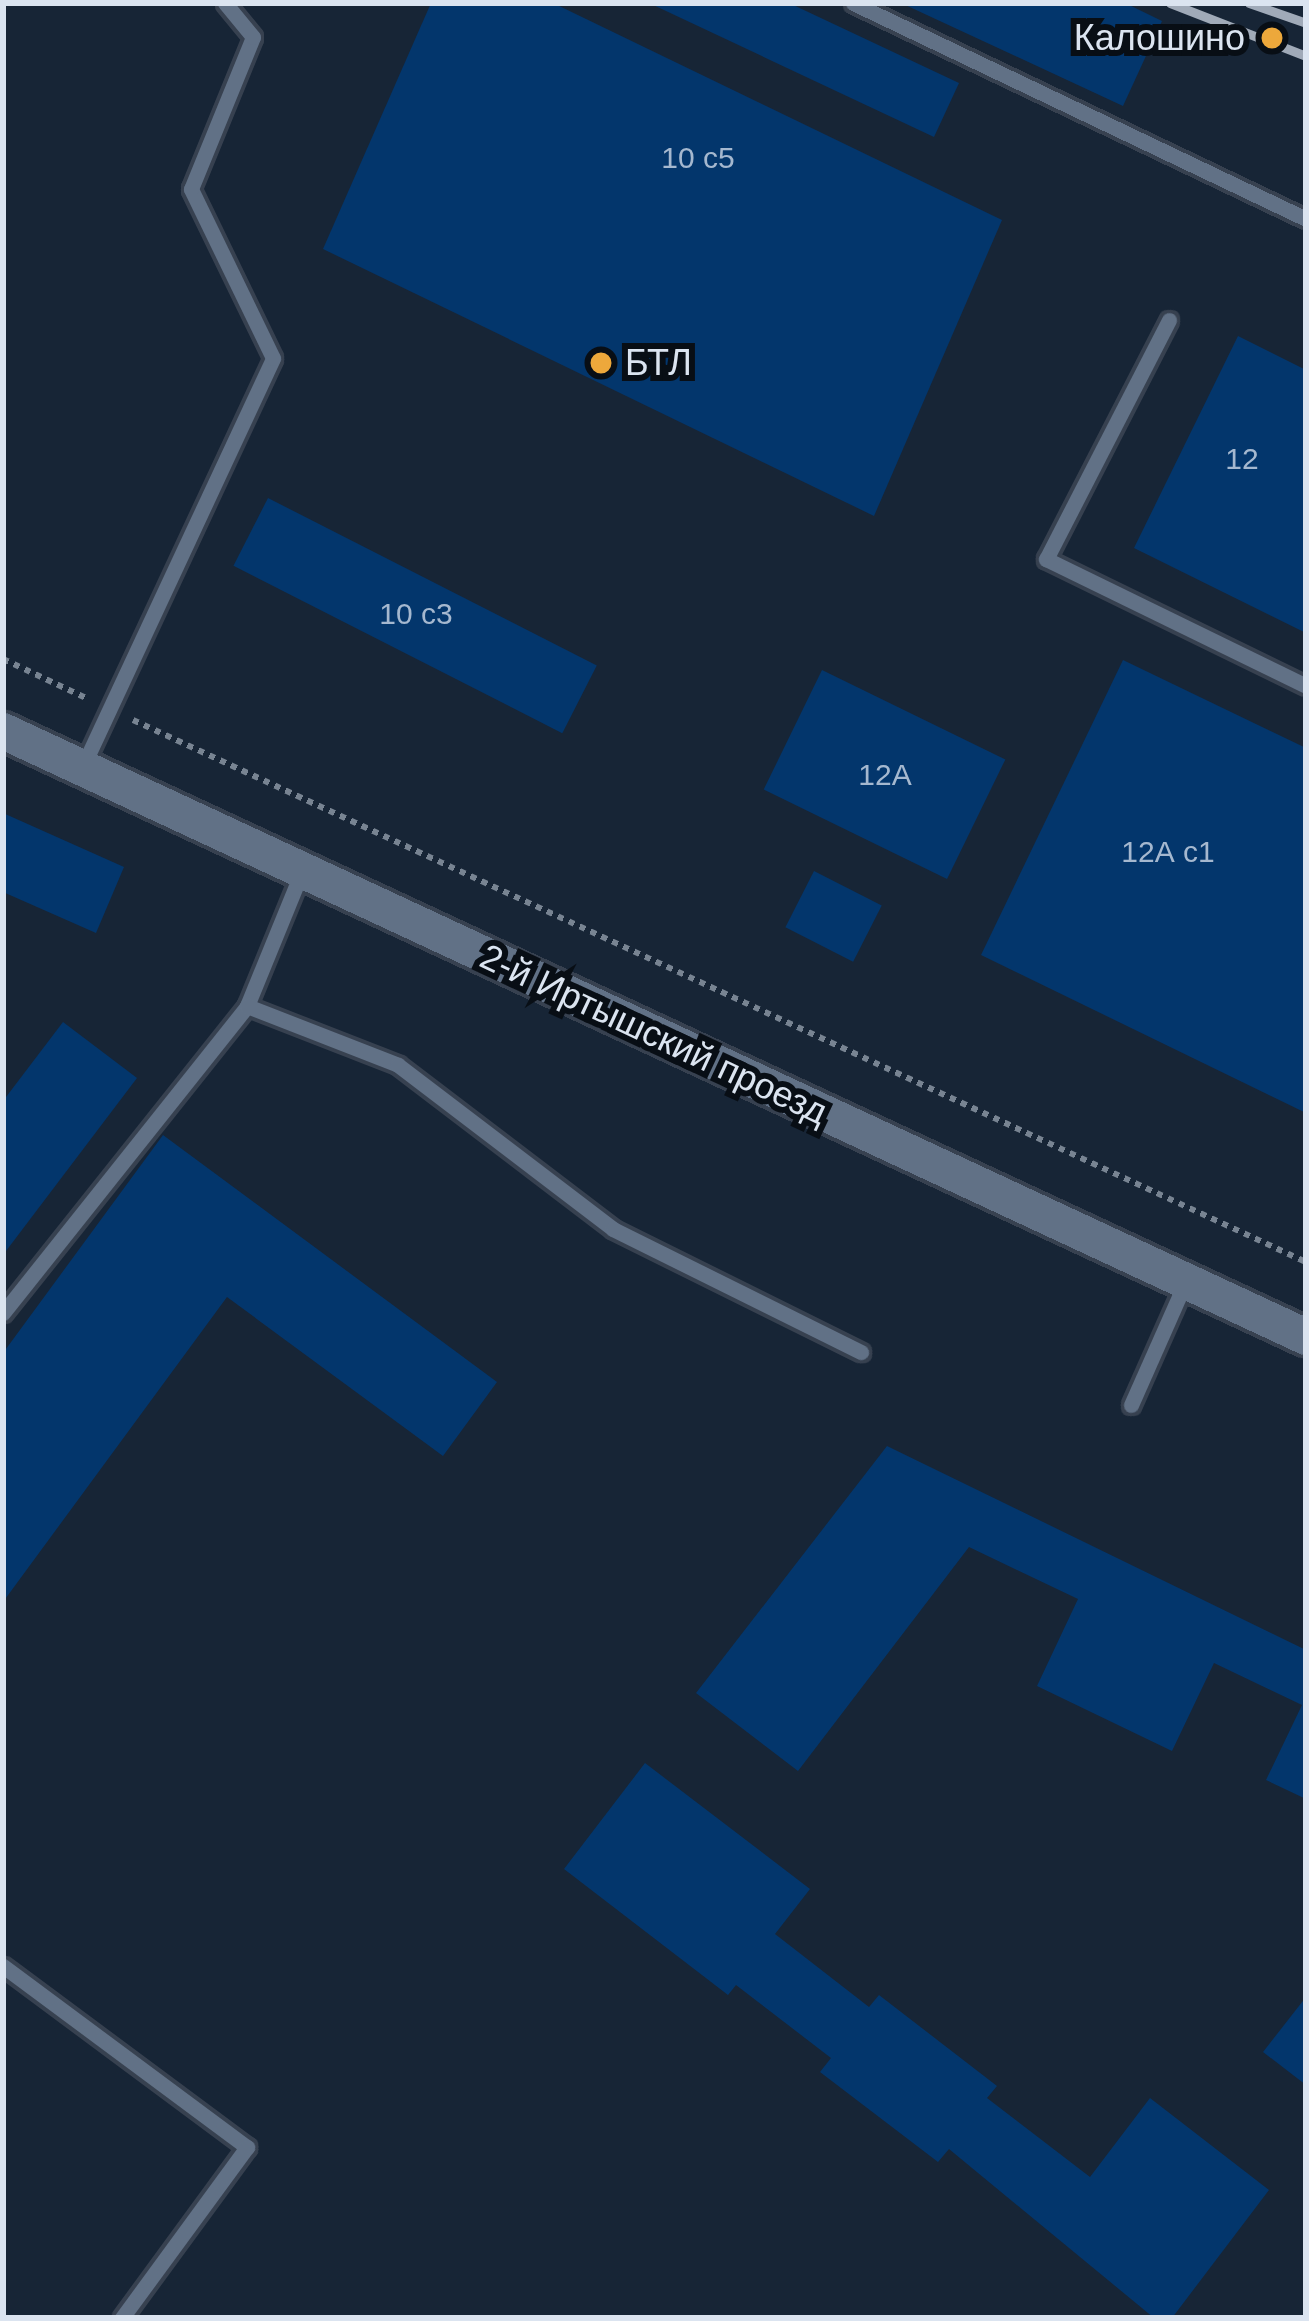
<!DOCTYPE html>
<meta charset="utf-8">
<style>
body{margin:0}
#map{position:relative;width:1309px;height:2321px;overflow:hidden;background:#172536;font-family:Helvetica,sans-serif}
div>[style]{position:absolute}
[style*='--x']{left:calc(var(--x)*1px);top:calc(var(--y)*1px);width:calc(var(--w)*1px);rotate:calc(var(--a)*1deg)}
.building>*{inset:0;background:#03366c;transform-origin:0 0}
.path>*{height:6px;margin-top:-3px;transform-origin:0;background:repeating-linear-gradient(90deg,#788492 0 6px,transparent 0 12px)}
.roads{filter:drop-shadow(3px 0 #374150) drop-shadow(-3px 0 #374150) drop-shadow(0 3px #374150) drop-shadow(0 -3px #374150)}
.service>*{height:15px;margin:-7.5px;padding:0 7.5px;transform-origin:7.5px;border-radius:7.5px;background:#617186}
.tertiary>*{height:36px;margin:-18px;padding:0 18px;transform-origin:18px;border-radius:18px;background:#617186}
.rail>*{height:9px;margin:-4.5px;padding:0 4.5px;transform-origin:4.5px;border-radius:4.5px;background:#a0aab8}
.dots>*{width:33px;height:33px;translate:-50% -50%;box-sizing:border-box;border:6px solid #080e15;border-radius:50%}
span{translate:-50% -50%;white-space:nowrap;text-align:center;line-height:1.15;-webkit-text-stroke:12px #080e15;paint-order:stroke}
.number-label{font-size:30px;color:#a5b8cf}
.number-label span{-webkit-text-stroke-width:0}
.poi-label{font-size:36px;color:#dbe4f0}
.right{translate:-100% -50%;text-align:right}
.left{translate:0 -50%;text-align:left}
.street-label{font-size:36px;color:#dbe4f0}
.frame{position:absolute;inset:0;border:6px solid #dbe4f0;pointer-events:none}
</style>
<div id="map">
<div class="building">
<div style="clip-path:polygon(431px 3px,553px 3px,1002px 220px,874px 516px,323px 249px)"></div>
<div style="clip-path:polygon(649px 3px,789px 3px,959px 83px,934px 137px)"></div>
<div style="clip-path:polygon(901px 3px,1125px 3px,1162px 21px,1123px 106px)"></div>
<div style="clip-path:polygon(1238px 336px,1306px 370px,1306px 633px,1134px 548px)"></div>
<div style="left:268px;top:498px;width:369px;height:76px;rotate:27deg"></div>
<div style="clip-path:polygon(1123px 660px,1306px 748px,1306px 1113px,981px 955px)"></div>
<div style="left:822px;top:670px;width:204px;height:133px;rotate:26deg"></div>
<div style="clip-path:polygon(3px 813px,124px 867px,96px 933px,3px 892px)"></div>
<div style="left:814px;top:871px;width:76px;height:63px;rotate:27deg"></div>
<div style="clip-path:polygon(63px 1022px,137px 1078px,3px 1255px,3px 1101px)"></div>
<div style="clip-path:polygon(163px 1135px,497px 1382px,443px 1456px,227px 1297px,3px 1602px,3px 1353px)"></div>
<div style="clip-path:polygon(887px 1446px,1306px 1650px,1306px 1799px,1266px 1780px,1302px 1705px,1214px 1663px,1172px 1751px,1037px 1686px,1078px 1599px,969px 1547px,798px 1771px,696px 1693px)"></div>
<div style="clip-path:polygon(645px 1763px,810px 1889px,775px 1934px,869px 2007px,879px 1995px,997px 2086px,987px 2098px,1090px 2177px,1150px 2098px,1269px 2190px,1172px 2318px,1154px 2318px,949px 2149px,938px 2162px,820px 2072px,831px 2058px,736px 1985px,728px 1995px,564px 1869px)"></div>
<div style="clip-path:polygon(1306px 1997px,1306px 2085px,1263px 2052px)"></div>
</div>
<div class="path">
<div style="--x:3;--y:659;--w:94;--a:25.2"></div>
<div style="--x:133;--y:720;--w:1292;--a:24.8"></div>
</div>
<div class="roads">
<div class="service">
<div style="--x:853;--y:3;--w:502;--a:25.49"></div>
<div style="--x:1169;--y:320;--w:269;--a:117.2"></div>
<div style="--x:1046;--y:559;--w:289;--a:26"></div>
<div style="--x:82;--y:768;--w:452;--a:-65"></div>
<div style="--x:273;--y:358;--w:188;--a:-115.9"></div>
<div style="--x:191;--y:189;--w:164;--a:-67.8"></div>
<div style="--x:253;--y:37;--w:44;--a:-129.5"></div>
<div style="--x:247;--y:1006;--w:146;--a:-67.8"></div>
<div style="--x:3;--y:1313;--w:392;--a:-51.5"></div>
<div style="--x:247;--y:1006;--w:162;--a:21.3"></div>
<div style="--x:398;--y:1065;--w:270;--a:37.3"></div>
<div style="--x:613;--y:1229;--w:277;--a:26.4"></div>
<div style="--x:1131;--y:1405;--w:136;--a:-66.1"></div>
<div style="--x:3;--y:1966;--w:304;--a:36.6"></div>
<div style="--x:247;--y:2147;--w:212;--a:126.2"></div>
</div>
<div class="tertiary">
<div style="--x:3;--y:731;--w:1437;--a:24.94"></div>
</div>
</div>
<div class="rail">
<div style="--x:1170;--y:3;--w:146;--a:21.3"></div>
<div style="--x:1249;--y:3;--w:60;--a:19.3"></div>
</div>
<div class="dots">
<div style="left:1272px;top:38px;background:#eda83b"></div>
<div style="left:601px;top:363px;background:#eda83b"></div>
</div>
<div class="number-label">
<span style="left:698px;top:158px">10 с5</span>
<span style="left:1242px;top:459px">12</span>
<span style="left:416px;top:614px">10 с3</span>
<span style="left:885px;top:775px">12А</span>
<span style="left:1168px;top:852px">12А с1</span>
</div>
<div class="poi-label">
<span class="right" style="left:1245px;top:38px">Калошино</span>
<span class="left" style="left:625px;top:363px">БТЛ</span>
</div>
<div class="street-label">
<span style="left:654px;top:1034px;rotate:25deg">2-й Иртышский проезд</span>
</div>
<div class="frame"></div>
</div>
